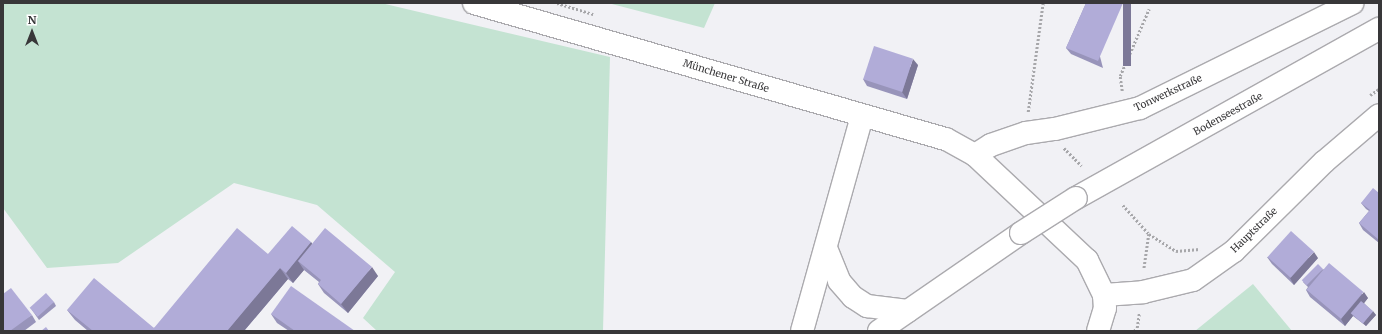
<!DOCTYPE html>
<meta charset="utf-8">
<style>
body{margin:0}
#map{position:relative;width:1382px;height:334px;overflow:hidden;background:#f1f1f5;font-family:Merriweather,serif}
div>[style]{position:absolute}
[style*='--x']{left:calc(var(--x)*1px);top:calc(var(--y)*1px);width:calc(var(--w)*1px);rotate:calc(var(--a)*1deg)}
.green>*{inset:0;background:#c4e3d2}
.path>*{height:2.5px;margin-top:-1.25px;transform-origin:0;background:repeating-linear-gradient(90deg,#a7a7aa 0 2px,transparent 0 4px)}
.roads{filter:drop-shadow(1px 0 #abaaae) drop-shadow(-1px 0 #abaaae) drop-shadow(0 1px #abaaae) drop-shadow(0 -1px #abaaae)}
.minor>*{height:22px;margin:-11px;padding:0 11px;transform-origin:11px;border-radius:11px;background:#fff}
.tertiary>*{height:22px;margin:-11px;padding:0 11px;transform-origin:11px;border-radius:11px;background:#fff}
.secondary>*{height:22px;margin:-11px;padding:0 11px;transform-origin:11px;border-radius:11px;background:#fff}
.bridges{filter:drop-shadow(1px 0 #abaaae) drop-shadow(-1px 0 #abaaae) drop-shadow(0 1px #abaaae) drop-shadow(0 -1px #abaaae)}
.secondary-bridge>*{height:22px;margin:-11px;padding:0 11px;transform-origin:11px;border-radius:11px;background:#fff}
.wall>*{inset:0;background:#9894ba}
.shaded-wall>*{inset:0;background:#7c7897;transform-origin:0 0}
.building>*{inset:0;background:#b1acd8;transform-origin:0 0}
span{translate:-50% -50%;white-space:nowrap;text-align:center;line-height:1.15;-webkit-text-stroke:3px #fff;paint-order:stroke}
.street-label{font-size:10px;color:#383739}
.frame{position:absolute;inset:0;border:4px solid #383739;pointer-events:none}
.north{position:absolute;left:12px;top:12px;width:40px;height:40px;-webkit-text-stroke:3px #fff;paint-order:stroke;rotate:0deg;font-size:11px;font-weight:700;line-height:16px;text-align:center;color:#383739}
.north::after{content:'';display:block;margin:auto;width:14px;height:18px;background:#383739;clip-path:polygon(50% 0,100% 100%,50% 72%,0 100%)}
</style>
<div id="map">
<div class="green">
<div style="clip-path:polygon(3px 3px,381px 3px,610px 57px,603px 331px,377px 331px,363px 318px,395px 272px,317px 205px,234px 183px,118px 263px,47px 268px,3px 208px)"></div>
<div style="clip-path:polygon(608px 3px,715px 3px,704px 28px)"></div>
<div style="clip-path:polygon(1253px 284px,1292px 331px,1195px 331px)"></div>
</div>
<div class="path">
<div style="--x:557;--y:3;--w:38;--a:17"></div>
<div style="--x:1122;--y:91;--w:15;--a:-98"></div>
<div style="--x:1120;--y:76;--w:73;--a:-66.6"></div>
<div style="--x:1370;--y:95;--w:11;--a:-34"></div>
<div style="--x:1028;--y:112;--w:110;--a:-82.2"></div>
<div style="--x:1064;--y:148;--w:25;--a:45"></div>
<div style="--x:1123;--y:205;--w:39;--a:48"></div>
<div style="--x:1149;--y:234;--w:36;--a:98"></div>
<div style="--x:1149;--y:234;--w:32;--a:32"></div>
<div style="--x:1176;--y:251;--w:24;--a:-5"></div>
<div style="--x:1134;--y:331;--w:4;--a:-45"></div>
<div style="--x:1137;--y:328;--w:15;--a:-82"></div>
</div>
<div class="roads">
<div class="minor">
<div style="--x:975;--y:155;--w:19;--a:-32"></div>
<div style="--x:991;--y:145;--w:37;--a:-19"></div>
<div style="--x:1026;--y:133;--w:29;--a:-8"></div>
<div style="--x:1055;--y:129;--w:88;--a:-13.9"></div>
<div style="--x:1140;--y:108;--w:237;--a:-26.3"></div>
<div style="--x:1104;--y:295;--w:39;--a:-4"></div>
<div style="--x:1143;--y:292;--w:51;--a:-13.5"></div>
<div style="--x:1193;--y:280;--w:50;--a:-35.3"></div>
<div style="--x:1234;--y:251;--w:127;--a:-44.7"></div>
<div style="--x:1324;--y:162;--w:72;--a:-40.5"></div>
</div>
<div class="tertiary">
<div style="--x:474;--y:3;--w:491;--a:16.1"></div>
<div style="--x:946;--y:139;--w:33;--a:29"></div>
<div style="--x:975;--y:155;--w:154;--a:43.2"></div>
<div style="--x:1087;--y:260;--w:39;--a:64"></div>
<div style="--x:1104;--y:295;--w:13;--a:86"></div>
<div style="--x:1105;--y:308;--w:24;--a:107"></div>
</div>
<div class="secondary">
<div style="--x:1076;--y:198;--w:347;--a:-29.2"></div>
<div style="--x:826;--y:248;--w:35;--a:68"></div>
<div style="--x:839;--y:281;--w:21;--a:49"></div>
<div style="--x:853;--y:297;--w:17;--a:33"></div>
<div style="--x:867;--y:306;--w:41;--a:7"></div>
<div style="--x:802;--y:331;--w:223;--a:-74.4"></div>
<div style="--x:879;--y:331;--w:173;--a:-34.6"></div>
</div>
</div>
<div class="bridges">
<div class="secondary-bridge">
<div style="--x:1021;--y:233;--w:65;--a:-32.5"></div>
</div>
</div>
<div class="wall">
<div style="clip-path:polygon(1086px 3px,1103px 68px,1071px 54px,1066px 48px)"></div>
<div style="clip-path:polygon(918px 65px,907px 99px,867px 86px,863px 79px)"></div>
<div style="clip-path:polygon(1379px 193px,1379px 243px,1363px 230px,1359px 223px,1369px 211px,1366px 209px,1361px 203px)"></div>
<div style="clip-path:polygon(311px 242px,312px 244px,378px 276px,348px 313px,324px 293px,318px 284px,319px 282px,304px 270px,293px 283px,288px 279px,244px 331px,88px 331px,75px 320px,67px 310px,154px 328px,268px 254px)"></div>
<div style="clip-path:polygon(1267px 257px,1318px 258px,1294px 285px,1272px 264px)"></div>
<div style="clip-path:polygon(1323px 269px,1368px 298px,1364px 303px,1376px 315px,1366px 326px,1353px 316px,1345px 326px,1310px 297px,1306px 290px,1308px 287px,1303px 282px)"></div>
<div style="clip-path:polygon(54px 302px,56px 306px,39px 320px,32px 310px)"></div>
<div style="clip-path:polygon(271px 314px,355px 331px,289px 331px,277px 323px)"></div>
<div style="clip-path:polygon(32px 315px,36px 322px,24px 331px,3px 331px)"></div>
</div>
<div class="shaded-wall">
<div style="left:1123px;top:3px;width:8px;height:63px"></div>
<div style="clip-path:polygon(913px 59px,918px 65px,907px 99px,902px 92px)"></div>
<div style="clip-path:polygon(311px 242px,318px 253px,298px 261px,304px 270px,293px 283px,286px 273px)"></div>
<div style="clip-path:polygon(1314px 252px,1318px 258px,1294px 285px,1290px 278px)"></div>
<div style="clip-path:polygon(372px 267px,378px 276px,348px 313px,341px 304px)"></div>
<div style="clip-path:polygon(280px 268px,288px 279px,244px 331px,227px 331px)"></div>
<div style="clip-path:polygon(1364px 292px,1368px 298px,1354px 316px,1351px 313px,1353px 316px,1345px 326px,1341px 319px)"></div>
<div style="clip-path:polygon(1373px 311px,1376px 315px,1366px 326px,1363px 323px)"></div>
</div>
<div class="building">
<div style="clip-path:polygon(1086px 3px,1123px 3px,1098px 61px,1066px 48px)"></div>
<div style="left:874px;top:46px;width:41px;height:35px;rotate:18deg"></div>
<div style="clip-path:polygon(1373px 188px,1379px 193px,1379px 240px,1359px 223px,1370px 210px,1361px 203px)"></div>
<div style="clip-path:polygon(292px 226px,311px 242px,286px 273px,280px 268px,227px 331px,93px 331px,67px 310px,94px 278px,154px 328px,237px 228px,268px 254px)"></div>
<div style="clip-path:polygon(325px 228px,372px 267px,341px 304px,318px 284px,321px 280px,298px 261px)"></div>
<div style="left:1291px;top:231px;width:31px;height:35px;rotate:42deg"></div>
<div style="left:1329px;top:263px;width:45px;height:35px;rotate:40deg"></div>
<div style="left:1318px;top:264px;width:7px;height:23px;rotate:45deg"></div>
<div style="clip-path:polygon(291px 286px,355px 331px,295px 331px,271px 314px)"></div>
<div style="clip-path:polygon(11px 288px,32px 315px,10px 331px,3px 331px,3px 294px)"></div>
<div style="left:46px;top:293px;width:12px;height:22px;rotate:48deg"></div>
<div style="left:1361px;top:301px;width:16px;height:16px;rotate:40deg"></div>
<div style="clip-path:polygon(46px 327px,49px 331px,41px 331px)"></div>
</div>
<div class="street-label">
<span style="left:726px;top:76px;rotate:17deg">Münchener Straße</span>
<span style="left:1168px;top:93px;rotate:-25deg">Tonwerkstraße</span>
<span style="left:1228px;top:114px;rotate:-29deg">Bodenseestraße</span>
<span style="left:1254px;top:230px;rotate:-44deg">Hauptstraße</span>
</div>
<div class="frame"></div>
<div class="north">N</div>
</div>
